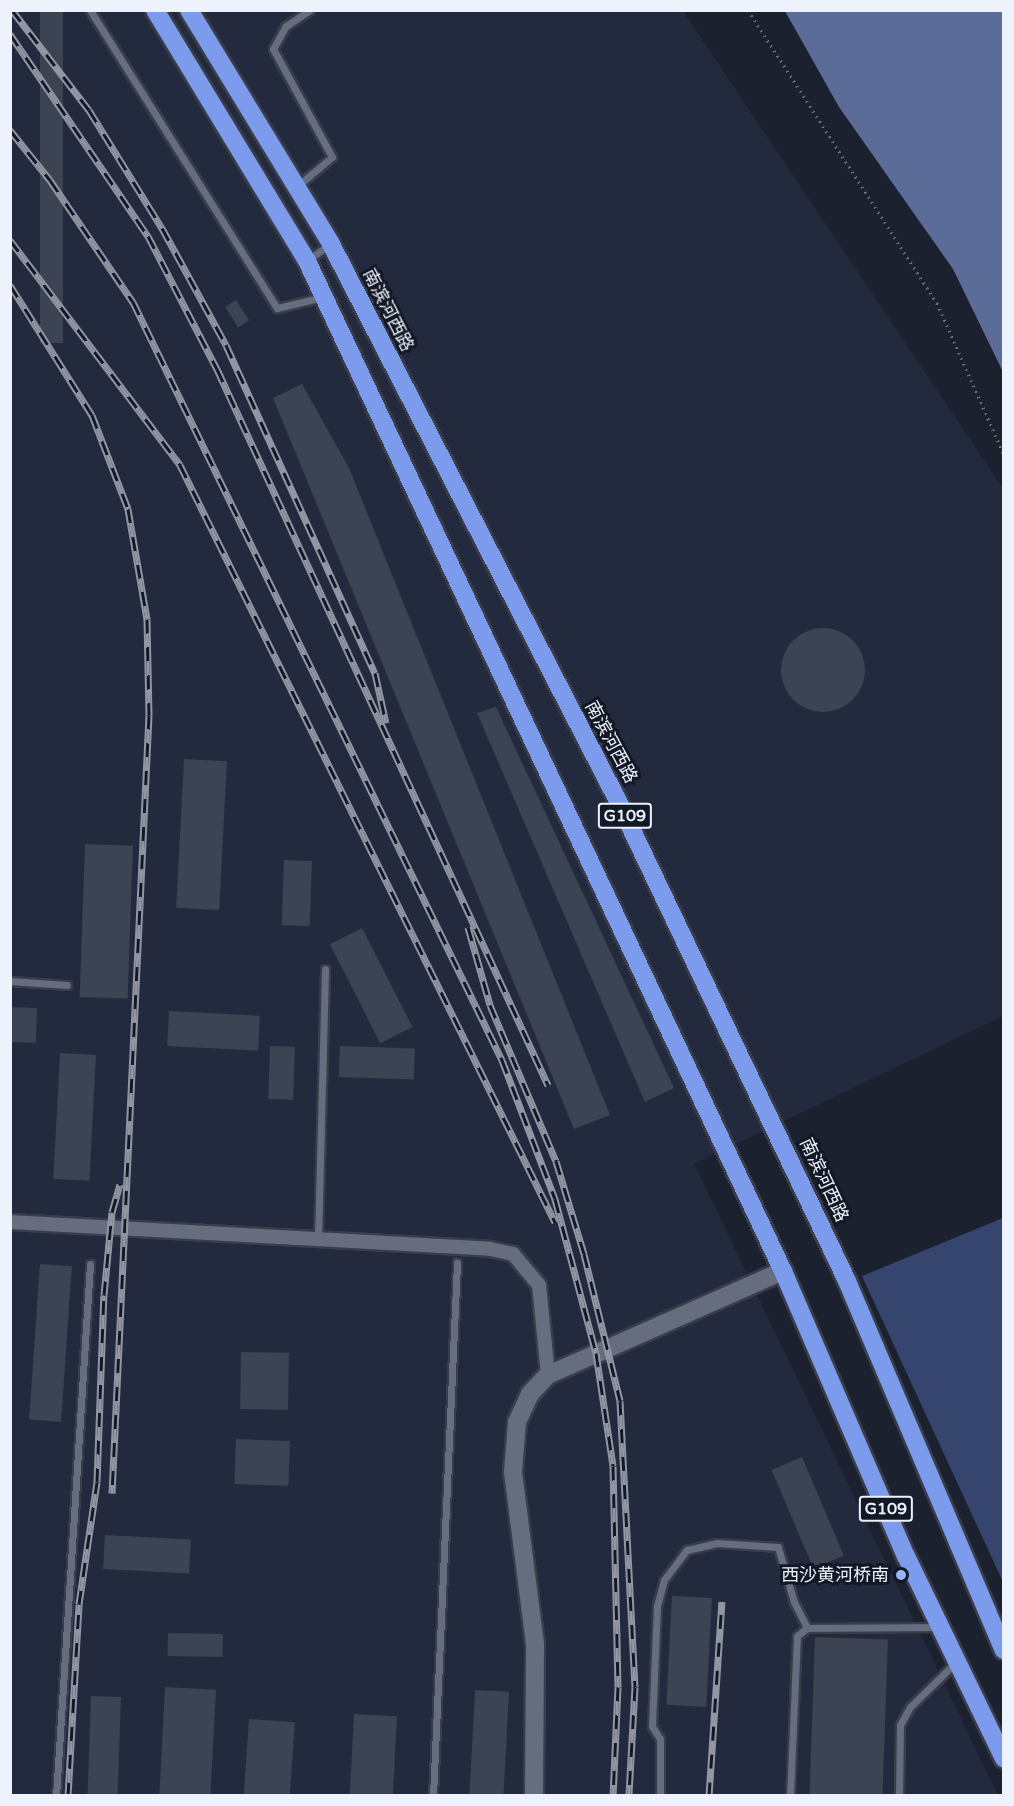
<!DOCTYPE html>
<meta charset="utf-8">
<style>
body{margin:0}
#map{position:relative;width:1014px;height:1806px;overflow:hidden;background:#1c2130;font-family:"Varela Round","Noto Sans SC",sans-serif}
div>[style]{position:absolute}
[style*='--x']{left:calc(var(--x)*1px);top:calc(var(--y)*1px);width:calc(var(--w)*1px);rotate:calc(var(--a)*1deg)}
.built>*{inset:0;background:#232a3e}
.green>*{inset:0;background:#36456e}
.water>*{inset:0;background:#5b6c99}
.building>*{inset:0;background:#3c4353;transform-origin:0 0}
.round{border-radius:50%}
.path>*{height:3px;margin-top:-1.5px;transform-origin:0;background:repeating-linear-gradient(90deg,#6c707d 0 1.5px,transparent 0 6px)}
.roads{filter:drop-shadow(2px 0 #393d49) drop-shadow(-2px 0 #393d49) drop-shadow(0 2px #393d49) drop-shadow(0 -2px #393d49)}
.lane>*{height:7px;margin:-3.5px;padding:0 3.5px;transform-origin:3.5px;border-radius:3.5px;background:#666d7e}
.street>*{height:14px;margin:-7px;padding:0 7px;transform-origin:7px;border-radius:7px;background:#666d7e}
.secondary>*{height:18px;margin:-9px;padding:0 9px;transform-origin:9px;border-radius:9px;background:#666d7e}
.highway>*{height:18px;margin:-9px;padding:0 9px;transform-origin:9px;border-radius:9px;background:#7d9bed}
.rail>*{height:7px;margin-top:-3.5px;transform-origin:0;background:repeating-linear-gradient(90deg,#131826 0 14px,#9296a2 0 28px);box-sizing:border-box;border-block:2px solid #9296a2}
.dots>*{width:16px;height:16px;translate:-50% -50%;box-sizing:border-box;border:3px solid #131826;border-radius:50%}
span{translate:-50% -50%;white-space:nowrap;text-align:center;line-height:1.15;-webkit-text-stroke:6px #131826;paint-order:stroke}
.shield-label span{padding:2px 4px;background:#131826;border:2px solid;border-radius:4px;-webkit-text-stroke-width:0}
.shield-label{font-size:16px;color:#eef2fc;font-weight:700}
.street-label{font-size:18px;color:#eef2fc}
.poi-label{font-size:18px;color:#eef2fc}
.right{translate:-100% -50%;text-align:right}
.frame{position:absolute;inset:0;border:12px solid #eef2fc;pointer-events:none}
</style>
<div id="map">
<div class="built">
<div style="clip-path:polygon(11px 11px,683px 11px,1003px 489px,1003px 1016px,694px 1164px,998px 1795px,11px 1796px)"></div>
</div>
<div class="green">
<div style="clip-path:polygon(1003px 1218px,1003px 1582px,862px 1276px)"></div>
</div>
<div class="water">
<div style="clip-path:polygon(785px 11px,1003px 11px,1003px 372px,953px 269px,839px 107px)"></div>
</div>
<div class="building">
<div style="left:40px;top:10px;width:23px;height:333px"></div>
<div style="left:236px;top:300px;width:24px;height:13px;rotate:57deg"></div>
<div style="clip-path:polygon(302px 384px,349px 468px,610px 1115px,574px 1129px,273px 398px)"></div>
<div class="round" style="left:781px;top:628px;width:84px;height:84px"></div>
<div style="clip-path:polygon(496px 707px,674px 1088px,645px 1102px,477px 713px)"></div>
<div style="left:184px;top:759px;width:43px;height:149px;rotate:3deg"></div>
<div style="left:85px;top:844px;width:48px;height:153px;rotate:2deg"></div>
<div style="left:284px;top:860px;width:28px;height:65px;rotate:2deg"></div>
<div style="left:362px;top:928px;width:111px;height:36px;rotate:63deg"></div>
<div style="left:10px;top:1007px;width:27px;height:35px;rotate:2deg"></div>
<div style="left:169px;top:1011px;width:91px;height:35px;rotate:3deg"></div>
<div style="left:270px;top:1046px;width:25px;height:53px;rotate:2deg"></div>
<div style="left:340px;top:1046px;width:75px;height:31px;rotate:2deg"></div>
<div style="left:60px;top:1053px;width:36px;height:126px;rotate:3deg"></div>
<div style="left:40px;top:1264px;width:32px;height:156px;rotate:4deg"></div>
<div style="left:241px;top:1352px;width:48px;height:57px;rotate:1deg"></div>
<div style="left:236px;top:1439px;width:54px;height:45px;rotate:2deg"></div>
<div style="left:802px;top:1457px;width:107px;height:33px;rotate:67deg"></div>
<div style="left:105px;top:1535px;width:86px;height:34px;rotate:3deg"></div>
<div style="left:672px;top:1596px;width:40px;height:109px;rotate:3deg"></div>
<div style="left:168px;top:1633px;width:55px;height:23px;rotate:1deg"></div>
<div style="left:815px;top:1637px;width:73px;height:159px;rotate:2deg"></div>
<div style="left:165px;top:1687px;width:51px;height:109px;rotate:3deg"></div>
<div style="left:475px;top:1690px;width:34px;height:106px;rotate:3deg"></div>
<div style="left:91px;top:1696px;width:30px;height:100px;rotate:2deg"></div>
<div style="left:354px;top:1714px;width:43px;height:82px;rotate:3deg"></div>
<div style="left:249px;top:1719px;width:46px;height:77px;rotate:4deg"></div>
</div>
<div class="path">
<div style="--x:748;--y:10;--w:349;--a:57.2"></div>
<div style="--x:937;--y:303;--w:166;--a:66.2"></div>
</div>
<div class="roads">
<div class="lane">
<div style="--x:90;--y:10;--w:352;--a:57.9"></div>
<div style="--x:277;--y:308;--w:47;--a:-13.4"></div>
<div style="--x:296;--y:187;--w:47;--a:-39.8"></div>
<div style="--x:332;--y:157;--w:123;--a:-118.6"></div>
<div style="--x:273;--y:49;--w:26;--a:-61"></div>
<div style="--x:286;--y:26;--w:29;--a:-34"></div>
<div style="--x:309;--y:259;--w:24;--a:-35"></div>
<div style="--x:10;--y:981;--w:57;--a:4"></div>
<div style="--x:318;--y:1239;--w:270;--a:-88.5"></div>
<div style="--x:56;--y:1796;--w:533;--a:-86.34"></div>
<div style="--x:433;--y:1796;--w:534;--a:-87.42"></div>
<div style="--x:660;--y:1796;--w:57;--a:-90"></div>
<div style="--x:660;--y:1739;--w:15;--a:-122"></div>
<div style="--x:652;--y:1726;--w:120;--a:-87.6"></div>
<div style="--x:657;--y:1606;--w:27;--a:-75"></div>
<div style="--x:664;--y:1580;--w:38;--a:-53"></div>
<div style="--x:687;--y:1550;--w:31;--a:-13"></div>
<div style="--x:717;--y:1543;--w:61;--a:3.8"></div>
<div style="--x:778;--y:1547;--w:57;--a:73.8"></div>
<div style="--x:794;--y:1602;--w:29;--a:63"></div>
<div style="--x:790;--y:1796;--w:160;--a:-87.5"></div>
<div style="--x:797;--y:1636;--w:13;--a:-39"></div>
<div style="--x:807;--y:1628;--w:131;--a:-0.4"></div>
<div style="--x:899;--y:1796;--w:71;--a:-89.2"></div>
<div style="--x:900;--y:1725;--w:21;--a:-61"></div>
<div style="--x:910;--y:1707;--w:63;--a:-44.4"></div>
</div>
<div class="street">
<div style="--x:10;--y:1222;--w:481;--a:3.2"></div>
<div style="--x:490;--y:1249;--w:24;--a:12"></div>
<div style="--x:513;--y:1254;--w:40;--a:50"></div>
<div style="--x:539;--y:1285;--w:90;--a:84.3"></div>
</div>
<div class="secondary">
<div style="--x:534;--y:1796;--w:152;--a:-89.6"></div>
<div style="--x:535;--y:1644;--w:173;--a:-97.3"></div>
<div style="--x:513;--y:1472;--w:50;--a:-85.4"></div>
<div style="--x:517;--y:1422;--w:31;--a:-65"></div>
<div style="--x:530;--y:1394;--w:26;--a:-47"></div>
<div style="--x:548;--y:1375;--w:257;--a:-23.9"></div>
</div>
<div class="highway">
<div style="--x:155;--y:10;--w:293;--a:58.8"></div>
<div style="--x:307;--y:261;--w:1117;--a:64.77"></div>
<div style="--x:783;--y:1271;--w:310;--a:66.7"></div>
<div style="--x:906;--y:1556;--w:225;--a:64.2"></div>
<div style="--x:189;--y:10;--w:274;--a:58.7"></div>
<div style="--x:331;--y:244;--w:627;--a:62.74"></div>
<div style="--x:618;--y:801;--w:532;--a:64.49"></div>
<div style="--x:847;--y:1281;--w:401;--a:67"></div>
</div>
</div>
<div class="rail">
<div style="--x:12;--y:10;--w:126;--a:52.4"></div>
<div style="--x:89;--y:110;--w:139;--a:58.3"></div>
<div style="--x:162;--y:228;--w:133;--a:61.3"></div>
<div style="--x:226;--y:345;--w:360;--a:65.6"></div>
<div style="--x:375;--y:673;--w:51;--a:77.6"></div>
<div style="--x:10;--y:34;--w:245;--a:55.7"></div>
<div style="--x:148;--y:236;--w:150;--a:62.6"></div>
<div style="--x:217;--y:369;--w:789;--a:65.19"></div>
<div style="--x:10;--y:130;--w:64;--a:51.3"></div>
<div style="--x:50;--y:180;--w:148;--a:55.8"></div>
<div style="--x:133;--y:302;--w:843;--a:64.04"></div>
<div style="--x:502;--y:1060;--w:149;--a:69.1"></div>
<div style="--x:555;--y:1199;--w:159;--a:75.1"></div>
<div style="--x:596;--y:1353;--w:114;--a:81.4"></div>
<div style="--x:613;--y:1466;--w:221;--a:88.7"></div>
<div style="--x:618;--y:1687;--w:109;--a:92.6"></div>
<div style="--x:10;--y:240;--w:282;--a:52.9"></div>
<div style="--x:180;--y:465;--w:845;--a:63.65"></div>
<div style="--x:10;--y:285;--w:154;--a:57.8"></div>
<div style="--x:92;--y:415;--w:101;--a:69"></div>
<div style="--x:128;--y:509;--w:112;--a:80.2"></div>
<div style="--x:147;--y:619;--w:96;--a:88.8"></div>
<div style="--x:149;--y:715;--w:779;--a:92.72"></div>
<div style="--x:468;--y:927;--w:81;--a:74.2"></div>
<div style="--x:490;--y:1005;--w:169;--a:67.1"></div>
<div style="--x:556;--y:1161;--w:97;--a:73.2"></div>
<div style="--x:584;--y:1254;--w:151;--a:76.2"></div>
<div style="--x:620;--y:1401;--w:286;--a:87"></div>
<div style="--x:635;--y:1687;--w:109;--a:93.2"></div>
<div style="--x:68;--y:1796;--w:192;--a:-86.7"></div>
<div style="--x:79;--y:1604;--w:123;--a:-81.6"></div>
<div style="--x:97;--y:1482;--w:187;--a:-87.9"></div>
<div style="--x:104;--y:1295;--w:83;--a:-84.5"></div>
<div style="--x:112;--y:1212;--w:29;--a:-74"></div>
<div style="--x:709;--y:1796;--w:195;--a:-86.2"></div>
</div>
<div class="dots">
<div style="left:901px;top:1575px;background:#99b5fd"></div>
</div>
<div class="shield-label">
<span style="left:625px;top:816px">G109</span>
<span style="left:886px;top:1509px">G109</span>
</div>
<div class="street-label">
<span style="left:388px;top:310px;rotate:63deg">南滨河西路</span>
<span style="left:611px;top:742px;rotate:62deg">南滨河西路</span>
<span style="left:824px;top:1180px;rotate:65deg">南滨河西路</span>
</div>
<div class="poi-label">
<span class="right" style="left:889px;top:1575px">西沙黄河桥南</span>
</div>
<div class="frame"></div>
</div>
